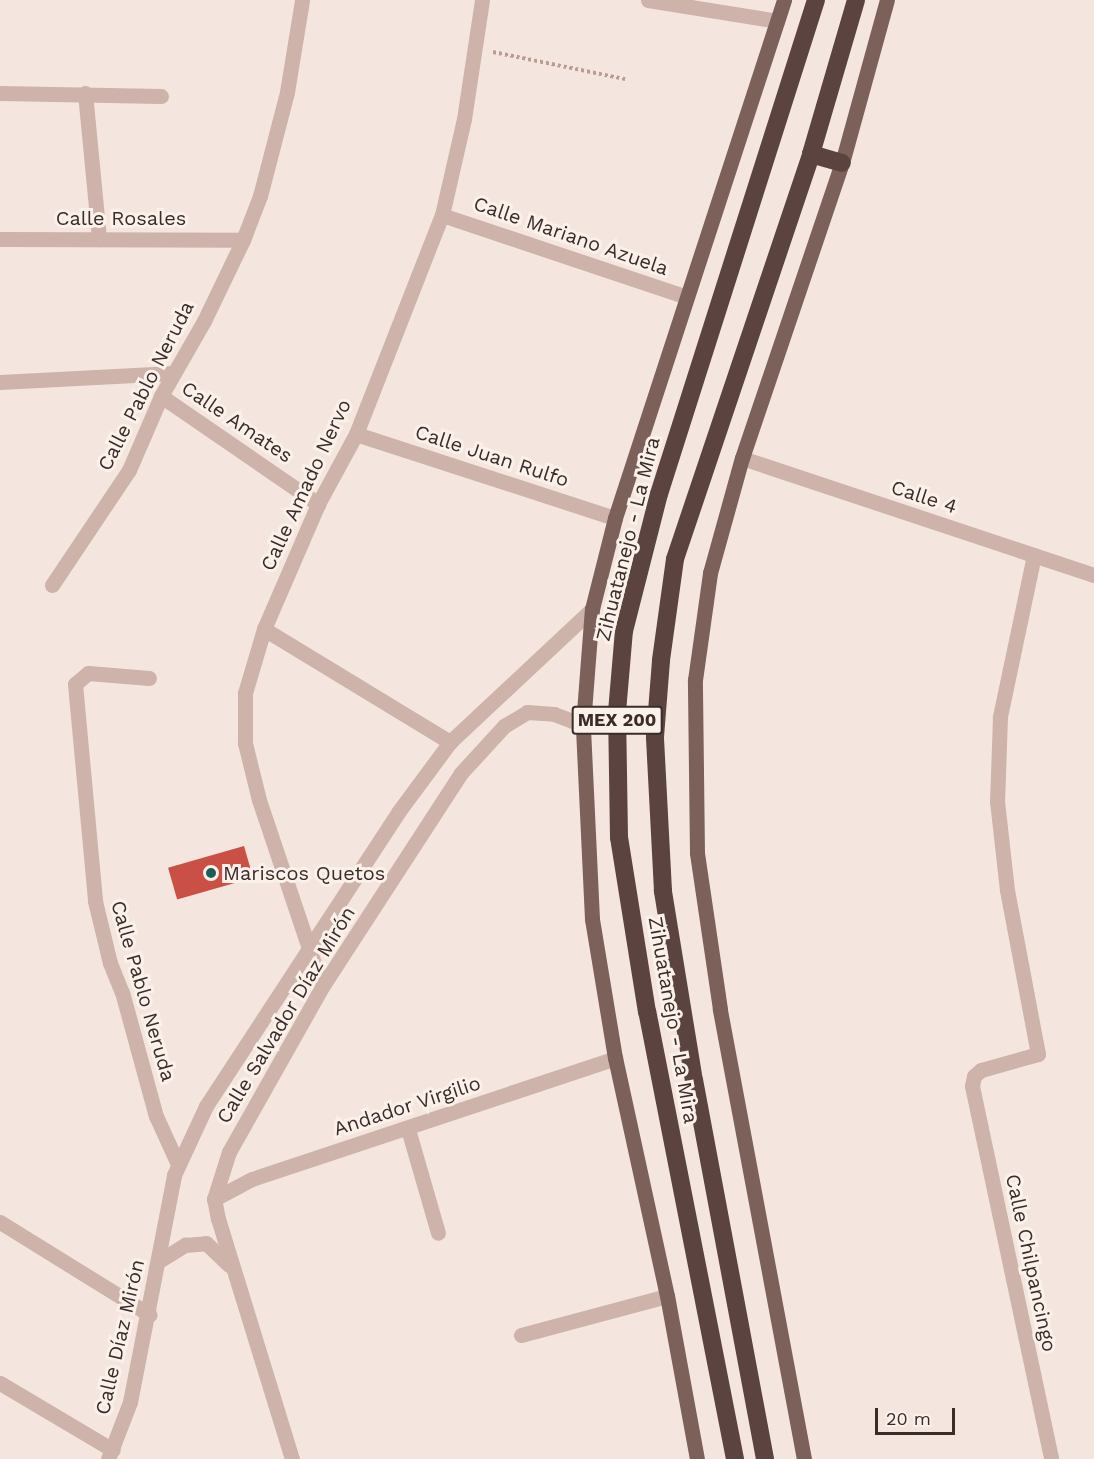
<!DOCTYPE html>
<meta charset="utf-8">
<style>
body{margin:0}
#map{position:relative;width:1094px;height:1459px;overflow:hidden;background:#f4e6de;font-family:"Work Sans",sans-serif}
div>[style]{position:absolute}
[style*='--x']{left:calc(var(--x)*1px);top:calc(var(--y)*1px);width:calc(var(--w)*1px);rotate:calc(var(--a)*1deg)}
.building>*{inset:0;background:#ca5045;transform-origin:0 0}
.path>*{height:4px;margin-top:-2px;transform-origin:0;background:repeating-linear-gradient(90deg,#b99d93 0 3px,transparent 0 6px)}
.minor>*{height:15px;margin:-7.5px;padding:0 7.5px;transform-origin:7.5px;border-radius:7.5px;background:#cdb3a9}
.major>*{height:15px;margin:-7.5px;padding:0 7.5px;transform-origin:7.5px;border-radius:7.5px;background:#7c605a}
.highway>*{height:18px;margin:-9px;padding:0 9px;transform-origin:9px;border-radius:9px;background:#5b4440}
.dots>*{width:16px;height:16px;translate:-50% -50%;box-sizing:border-box;border:3px solid #fbf1eb;border-radius:50%}
span{translate:-50% -50%;white-space:nowrap;text-align:center;line-height:1.15;-webkit-text-stroke:6px #fbf1eb;paint-order:stroke}
.shield-label span{padding:2px 4px;background:#fbf1eb;border:2px solid;border-radius:4px;-webkit-text-stroke-width:0}
.shield-label{font-size:18px;color:#3a2c29;font-weight:700}
.street-label{font-size:20px;color:#3a2c29}
.poi-label{font-size:20px;color:#3a2c29}
.left{translate:0 -50%;text-align:left}
.scale{position:absolute;left:875px;top:1408px;width:80px;height:27px;box-sizing:border-box;border:3px solid #3a2c29;border-top:0;padding-left:8px;font-size:18px;line-height:21px;white-space:nowrap;color:#3a2c29;-webkit-text-stroke:4px #fbf1eb;paint-order:stroke}
</style>
<div id="map">
<div class="building">
<div style="left:244px;top:846px;width:33px;height:79px;rotate:74deg"></div>
</div>
<div class="path">
<div style="--x:493;--y:52;--w:135;--a:11.6"></div>
</div>
<div class="minor">
<div style="--x:648;--y:0;--w:131;--a:9.2"></div>
<div style="--x:0;--y:93;--w:161;--a:1.1"></div>
<div style="--x:85;--y:93;--w:147;--a:84.5"></div>
<div style="--x:442;--y:215;--w:258;--a:18.5"></div>
<div style="--x:0;--y:239;--w:243;--a:0.2"></div>
<div style="--x:0;--y:382;--w:173;--a:-3"></div>
<div style="--x:161;--y:396;--w:191;--a:34.5"></div>
<div style="--x:356;--y:434;--w:272;--a:18"></div>
<div style="--x:742;--y:458;--w:371;--a:18.4"></div>
<div style="--x:1034;--y:555;--w:166;--a:101.9"></div>
<div style="--x:1000;--y:717;--w:84;--a:92"></div>
<div style="--x:997;--y:801;--w:90;--a:83.6"></div>
<div style="--x:1007;--y:890;--w:167;--a:79.3"></div>
<div style="--x:1038;--y:1054;--w:59;--a:164.3"></div>
<div style="--x:981;--y:1070;--w:9;--a:139"></div>
<div style="--x:974;--y:1076;--w:10;--a:101"></div>
<div style="--x:972;--y:1086;--w:381;--a:78"></div>
<div style="--x:52;--y:585;--w:138;--a:-56.2"></div>
<div style="--x:129;--y:470;--w:81;--a:-66.6"></div>
<div style="--x:161;--y:396;--w:86;--a:-60.2"></div>
<div style="--x:204;--y:321;--w:90;--a:-64.3"></div>
<div style="--x:243;--y:240;--w:47;--a:-68.9"></div>
<div style="--x:260;--y:196;--w:107;--a:-75.4"></div>
<div style="--x:287;--y:92;--w:93;--a:-80.7"></div>
<div style="--x:264;--y:629;--w:218;--a:31.3"></div>
<div style="--x:149;--y:678;--w:61;--a:-175.3"></div>
<div style="--x:88;--y:673;--w:17;--a:140"></div>
<div style="--x:75;--y:684;--w:218;--a:84.7"></div>
<div style="--x:95;--y:901;--w:64;--a:76.4"></div>
<div style="--x:110;--y:963;--w:31;--a:68"></div>
<div style="--x:122;--y:992;--w:129;--a:74.7"></div>
<div style="--x:156;--y:1116;--w:51;--a:65.5"></div>
<div style="--x:322;--y:987;--w:197;--a:-108.6"></div>
<div style="--x:259;--y:800;--w:59;--a:-103.8"></div>
<div style="--x:245;--y:743;--w:50;--a:-90"></div>
<div style="--x:245;--y:693;--w:67;--a:-73.5"></div>
<div style="--x:264;--y:629;--w:136;--a:-66.6"></div>
<div style="--x:318;--y:504;--w:80;--a:-61.5"></div>
<div style="--x:356;--y:434;--w:235;--a:-68.6"></div>
<div style="--x:442;--y:215;--w:98;--a:-77.1"></div>
<div style="--x:464;--y:119;--w:120;--a:-81.4"></div>
<div style="--x:408;--y:1129;--w:108;--a:73.9"></div>
<div style="--x:214;--y:1199;--w:43;--a:-27.8"></div>
<div style="--x:252;--y:1179;--w:383;--a:-18.4"></div>
<div style="--x:0;--y:1222;--w:176;--a:31.8"></div>
<div style="--x:159;--y:1261;--w:31;--a:-32"></div>
<div style="--x:185;--y:1245;--w:21;--a:-5"></div>
<div style="--x:206;--y:1243;--w:32;--a:44"></div>
<div style="--x:521;--y:1335;--w:151;--a:-15"></div>
<div style="--x:0;--y:1383;--w:131;--a:30.7"></div>
<div style="--x:108;--y:1459;--w:61;--a:-68.9"></div>
<div style="--x:130;--y:1402;--w:231;--a:-79"></div>
<div style="--x:174;--y:1175;--w:76;--a:-65.1"></div>
<div style="--x:206;--y:1106;--w:353;--a:-56.8"></div>
<div style="--x:399;--y:811;--w:86;--a:-53.5"></div>
<div style="--x:450;--y:742;--w:195;--a:-43.1"></div>
<div style="--x:292;--y:1459;--w:251;--a:-107.1"></div>
<div style="--x:218;--y:1219;--w:20;--a:-101"></div>
<div style="--x:214;--y:1199;--w:49;--a:-72.3"></div>
<div style="--x:229;--y:1152;--w:189;--a:-60.6"></div>
<div style="--x:322;--y:987;--w:255;--a:-57"></div>
<div style="--x:461;--y:773;--w:64;--a:-47.5"></div>
<div style="--x:504;--y:726;--w:27;--a:-31"></div>
<div style="--x:527;--y:712;--w:27;--a:4"></div>
<div style="--x:554;--y:714;--w:31;--a:21"></div>
</div>
<div class="major">
<div style="--x:697;--y:1459;--w:166;--a:-100.4"></div>
<div style="--x:667;--y:1296;--w:244;--a:-102.3"></div>
<div style="--x:615;--y:1058;--w:141;--a:-99.4"></div>
<div style="--x:592;--y:919;--w:194;--a:-92.7"></div>
<div style="--x:583;--y:725;--w:116;--a:-85.6"></div>
<div style="--x:592;--y:609;--w:94;--a:-75.8"></div>
<div style="--x:615;--y:518;--w:545;--a:-71.93"></div>
<div style="--x:804;--y:1459;--w:458;--a:-100.6"></div>
<div style="--x:720;--y:1009;--w:158;--a:-98.4"></div>
<div style="--x:697;--y:853;--w:173;--a:-90.7"></div>
<div style="--x:695;--y:680;--w:108;--a:-82"></div>
<div style="--x:710;--y:573;--w:119;--a:-74.5"></div>
<div style="--x:742;--y:458;--w:311;--a:-71.3"></div>
<div style="--x:842;--y:163;--w:169;--a:-74.6"></div>
</div>
<div class="highway">
<div style="--x:811;--y:154;--w:32;--a:16"></div>
<div style="--x:735;--y:1459;--w:456;--a:-101.1"></div>
<div style="--x:647;--y:1012;--w:177;--a:-99.1"></div>
<div style="--x:619;--y:837;--w:125;--a:-90.9"></div>
<div style="--x:617;--y:712;--w:81;--a:-85.1"></div>
<div style="--x:624;--y:631;--w:141;--a:-75.7"></div>
<div style="--x:659;--y:494;--w:518;--a:-72.37"></div>
<div style="--x:765;--y:1459;--w:385;--a:-100.6"></div>
<div style="--x:694;--y:1081;--w:193;--a:-99.3"></div>
<div style="--x:663;--y:891;--w:154;--a:-93"></div>
<div style="--x:655;--y:737;--w:77;--a:-85.5"></div>
<div style="--x:661;--y:660;--w:102;--a:-82.1"></div>
<div style="--x:675;--y:559;--w:427;--a:-71.4"></div>
<div style="--x:811;--y:154;--w:160;--a:-73.7"></div>
</div>
<div class="dots">
<div style="left:211px;top:873px;background:#1d5d57"></div>
</div>
<div class="shield-label">
<span style="left:617px;top:720px">MEX 200</span>
</div>
<div class="street-label">
<span style="left:121px;top:218px">Calle Rosales</span>
<span style="left:571px;top:236px;rotate:19deg">Calle Mariano Azuela</span>
<span style="left:146px;top:386px;rotate:-63deg">Calle Pablo Neruda</span>
<span style="left:237px;top:422px;rotate:34deg">Calle Amates</span>
<span style="left:492px;top:456px;rotate:18deg">Calle Juan Rulfo</span>
<span style="left:306px;top:485px;rotate:-65deg">Calle Amado Nervo</span>
<span style="left:924px;top:497px;rotate:18deg">Calle 4</span>
<span style="left:628px;top:539px;rotate:-76deg">Zihuatanejo - La Mira</span>
<span style="left:143px;top:991px;rotate:74deg">Calle Pablo Neruda</span>
<span style="left:286px;top:1015px;rotate:-59deg">Calle Salvador Díaz Mirón</span>
<span style="left:673px;top:1020px;rotate:80deg">Zihuatanejo - La Mira</span>
<span style="left:407px;top:1106px;rotate:-18deg">Andador Virgilio</span>
<span style="left:1031px;top:1263px;rotate:78deg">Calle Chilpancingo</span>
<span style="left:120px;top:1337px;rotate:-77deg">Calle Díaz Mirón</span>
</div>
<div class="poi-label">
<span class="left" style="left:223px;top:873px">Mariscos Quetos</span>
</div>
<div class="scale">20 m</div>
</div>
